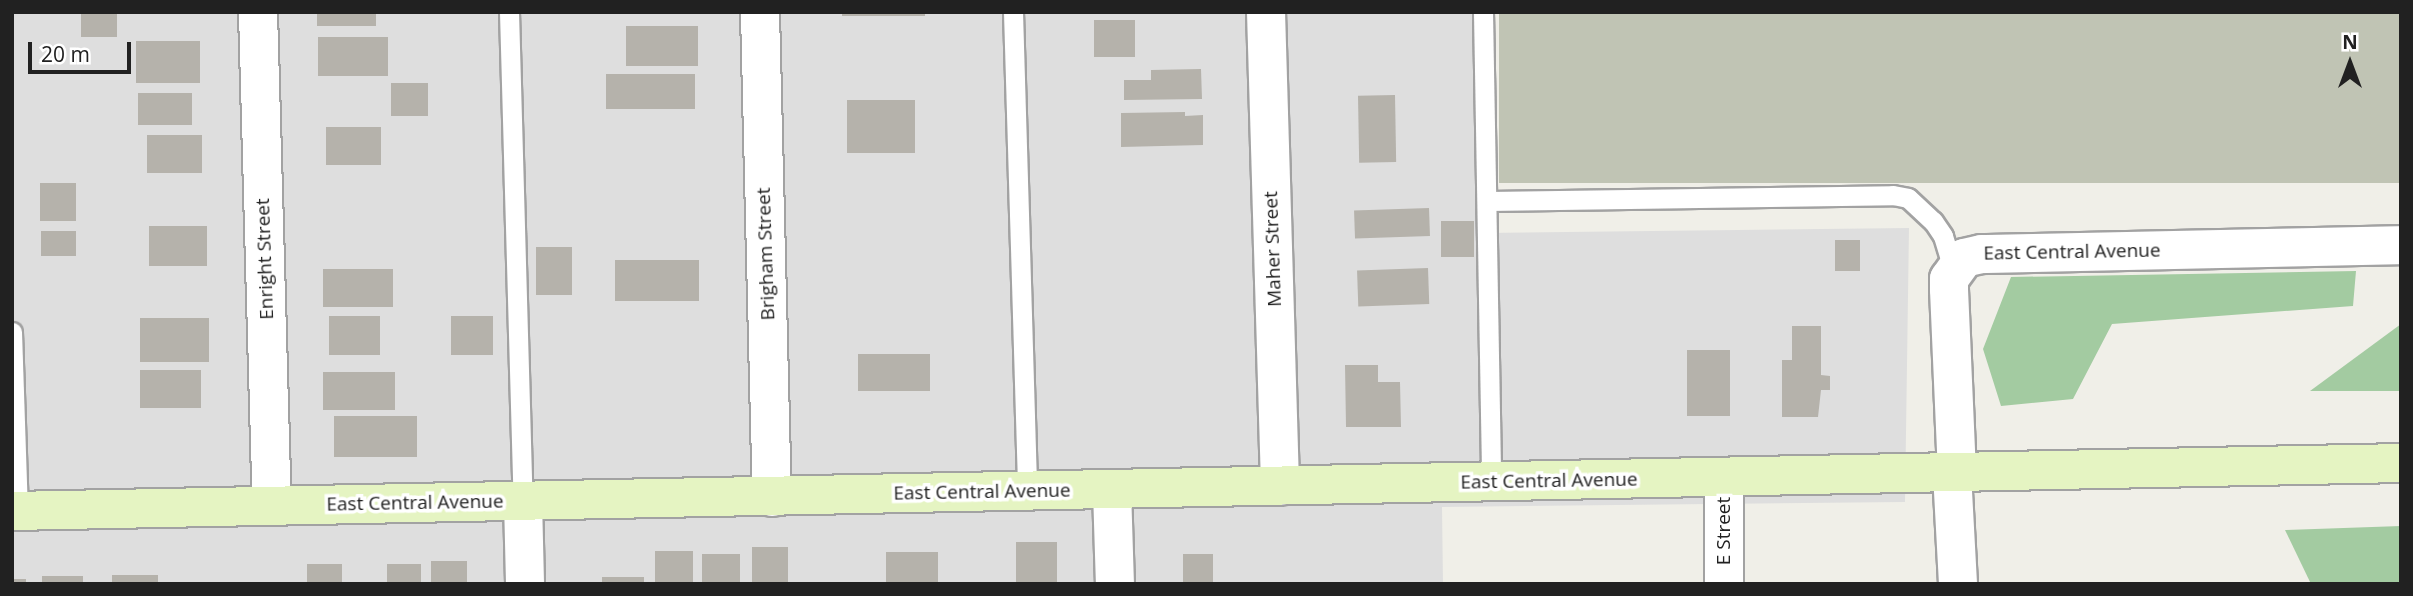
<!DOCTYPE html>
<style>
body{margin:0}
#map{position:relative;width:2413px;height:596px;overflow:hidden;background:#f0efe8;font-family:"Open Sans",sans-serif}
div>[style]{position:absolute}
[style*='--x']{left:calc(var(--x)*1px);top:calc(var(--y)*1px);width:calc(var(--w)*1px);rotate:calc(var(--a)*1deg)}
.residential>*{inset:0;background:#dedede}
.construction>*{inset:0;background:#c0c4b4;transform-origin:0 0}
.forest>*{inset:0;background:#a3cba1}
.building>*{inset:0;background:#b5b2ab;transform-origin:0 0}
.roads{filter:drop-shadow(2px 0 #a2a2a2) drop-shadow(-2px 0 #a2a2a2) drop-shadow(0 2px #a2a2a2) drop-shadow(0 -2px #a2a2a2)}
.lane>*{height:19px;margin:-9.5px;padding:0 9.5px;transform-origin:9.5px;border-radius:9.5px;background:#fff}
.street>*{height:38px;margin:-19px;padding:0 19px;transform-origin:19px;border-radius:19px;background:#fff}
.secondary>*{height:38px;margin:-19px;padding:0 19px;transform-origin:19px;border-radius:19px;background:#e5f4c2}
span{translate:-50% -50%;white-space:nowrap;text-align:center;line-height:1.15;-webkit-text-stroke:7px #fff;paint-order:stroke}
.street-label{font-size:19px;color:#212121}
.frame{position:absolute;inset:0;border:14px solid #212121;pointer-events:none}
.north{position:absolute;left:2315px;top:28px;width:70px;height:70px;-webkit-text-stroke:5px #fff;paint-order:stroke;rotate:0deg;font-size:19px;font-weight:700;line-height:28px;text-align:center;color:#212121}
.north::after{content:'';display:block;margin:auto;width:24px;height:32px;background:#212121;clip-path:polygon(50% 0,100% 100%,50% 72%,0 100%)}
.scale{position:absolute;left:28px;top:42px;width:103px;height:32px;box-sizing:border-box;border:4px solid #212121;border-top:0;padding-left:9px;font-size:21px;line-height:24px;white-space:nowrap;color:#212121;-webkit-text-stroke:5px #fff;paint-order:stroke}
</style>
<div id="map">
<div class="residential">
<div style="clip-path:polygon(12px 12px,1477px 12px,1484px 233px,1909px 228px,1905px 502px,1442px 507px,1443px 584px,12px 584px)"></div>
</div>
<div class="construction">
<div style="left:1499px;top:12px;width:902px;height:171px"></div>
</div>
<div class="forest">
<div style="clip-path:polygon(2356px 271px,2353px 306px,2112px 324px,2073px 399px,2001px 406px,1983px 349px,2011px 277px)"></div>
<div style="clip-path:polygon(2401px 324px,2401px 391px,2310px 391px)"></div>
<div style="clip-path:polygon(2401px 526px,2401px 584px,2311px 584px,2285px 530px)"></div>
</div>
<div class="building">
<div style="left:81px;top:12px;width:36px;height:25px"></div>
<div style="left:317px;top:12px;width:59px;height:14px"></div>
<div style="left:842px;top:12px;width:83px;height:4px"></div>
<div style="left:1094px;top:20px;width:41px;height:37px"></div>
<div style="left:626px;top:26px;width:72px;height:40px"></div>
<div style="left:318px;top:37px;width:70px;height:39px"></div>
<div style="left:136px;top:41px;width:64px;height:42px"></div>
<div style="clip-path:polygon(1201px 69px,1202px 99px,1124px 100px,1124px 80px,1151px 80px,1151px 70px)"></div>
<div style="left:606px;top:74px;width:89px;height:35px"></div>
<div style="left:391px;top:83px;width:37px;height:33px"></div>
<div style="left:138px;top:93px;width:54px;height:32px"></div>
<div style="left:1395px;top:95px;width:67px;height:37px;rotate:89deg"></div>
<div style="left:847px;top:100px;width:68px;height:53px"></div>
<div style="clip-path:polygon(1185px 112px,1185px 116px,1203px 115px,1203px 145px,1121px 147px,1121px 113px)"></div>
<div style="left:326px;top:127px;width:55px;height:38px"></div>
<div style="left:147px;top:135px;width:55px;height:38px"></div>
<div style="left:40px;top:183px;width:36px;height:38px"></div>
<div style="left:1429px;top:208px;width:28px;height:75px;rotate:88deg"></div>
<div style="left:1441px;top:221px;width:33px;height:36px"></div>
<div style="left:149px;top:226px;width:58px;height:40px"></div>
<div style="left:41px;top:231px;width:35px;height:25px"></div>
<div style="left:1835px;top:240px;width:25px;height:31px"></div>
<div style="left:536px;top:247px;width:36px;height:48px"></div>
<div style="left:615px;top:260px;width:84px;height:41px"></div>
<div style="left:1428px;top:268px;width:36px;height:71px;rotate:88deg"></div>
<div style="left:323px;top:269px;width:70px;height:38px"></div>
<div style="left:329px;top:316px;width:51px;height:39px"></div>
<div style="left:451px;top:316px;width:42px;height:39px"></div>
<div style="left:140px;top:318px;width:69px;height:44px"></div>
<div style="clip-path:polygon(1792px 326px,1821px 326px,1821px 375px,1830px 376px,1830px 390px,1821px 390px,1818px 417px,1782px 417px,1782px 360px,1792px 360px)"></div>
<div style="left:1687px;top:350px;width:43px;height:66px"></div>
<div style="left:858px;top:354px;width:72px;height:37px"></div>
<div style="clip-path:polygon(1345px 365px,1378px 365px,1378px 382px,1400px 382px,1401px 427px,1346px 427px)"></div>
<div style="left:140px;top:370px;width:61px;height:38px"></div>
<div style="left:323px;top:372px;width:72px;height:38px"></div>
<div style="left:334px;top:416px;width:83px;height:41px"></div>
<div style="left:1016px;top:542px;width:41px;height:42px"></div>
<div style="left:752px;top:547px;width:36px;height:37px"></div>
<div style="left:655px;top:551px;width:38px;height:33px"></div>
<div style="left:886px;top:552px;width:52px;height:32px"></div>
<div style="left:702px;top:554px;width:38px;height:30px"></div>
<div style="left:1183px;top:554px;width:30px;height:30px"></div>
<div style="left:431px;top:561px;width:36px;height:23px"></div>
<div style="left:307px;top:564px;width:35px;height:20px"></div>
<div style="left:387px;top:564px;width:34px;height:20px"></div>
<div style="left:112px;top:575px;width:46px;height:9px"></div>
<div style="left:42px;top:576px;width:41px;height:8px"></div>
<div style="left:602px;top:577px;width:42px;height:7px"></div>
<div style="left:12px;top:579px;width:14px;height:5px"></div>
</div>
<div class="roads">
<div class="lane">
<div style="--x:509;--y:12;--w:489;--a:88.4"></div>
<div style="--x:1013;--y:12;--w:479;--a:88.3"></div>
<div style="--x:1483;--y:12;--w:470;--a:89"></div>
<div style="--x:1488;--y:201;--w:405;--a:-0.8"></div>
<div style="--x:1893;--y:195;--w:15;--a:11"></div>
<div style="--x:1908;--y:198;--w:34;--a:43"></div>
<div style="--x:1933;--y:221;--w:18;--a:56"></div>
<div style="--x:1943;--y:236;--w:37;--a:73"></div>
<div style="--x:12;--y:332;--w:179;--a:88.1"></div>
</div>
<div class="street">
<div style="--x:258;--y:12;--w:494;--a:88.4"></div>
<div style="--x:760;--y:12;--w:485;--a:88.6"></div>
<div style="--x:1266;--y:12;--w:474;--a:88.3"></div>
<div style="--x:1952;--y:473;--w:111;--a:86.9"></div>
<div style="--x:1957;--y:473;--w:184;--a:-92.5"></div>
<div style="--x:1949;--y:289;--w:10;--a:-90"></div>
<div style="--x:1949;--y:279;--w:26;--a:-54"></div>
<div style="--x:1964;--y:258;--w:18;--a:-13"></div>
<div style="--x:1982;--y:254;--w:419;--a:-1.2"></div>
<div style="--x:1112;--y:490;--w:94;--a:88.2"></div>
<div style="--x:523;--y:501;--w:83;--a:88.6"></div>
<div style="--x:1724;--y:584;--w:106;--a:-90"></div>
</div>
<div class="secondary">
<div style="--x:12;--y:511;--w:2389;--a:-1.15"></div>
</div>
</div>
<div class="street-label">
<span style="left:1273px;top:249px;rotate:-92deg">Maher Street</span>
<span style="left:2072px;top:252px;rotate:-1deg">East Central Avenue</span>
<span style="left:766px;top:254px;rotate:-92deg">Brigham Street</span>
<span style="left:265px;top:259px;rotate:-92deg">Enright Street</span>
<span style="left:1549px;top:481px;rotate:-1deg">East Central Avenue</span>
<span style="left:982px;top:492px;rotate:-1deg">East Central Avenue</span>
<span style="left:415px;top:503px;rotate:-1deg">East Central Avenue</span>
<span style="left:1724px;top:531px;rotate:-90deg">E Street</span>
</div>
<div class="frame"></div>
<div class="north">N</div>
<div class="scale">20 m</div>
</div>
